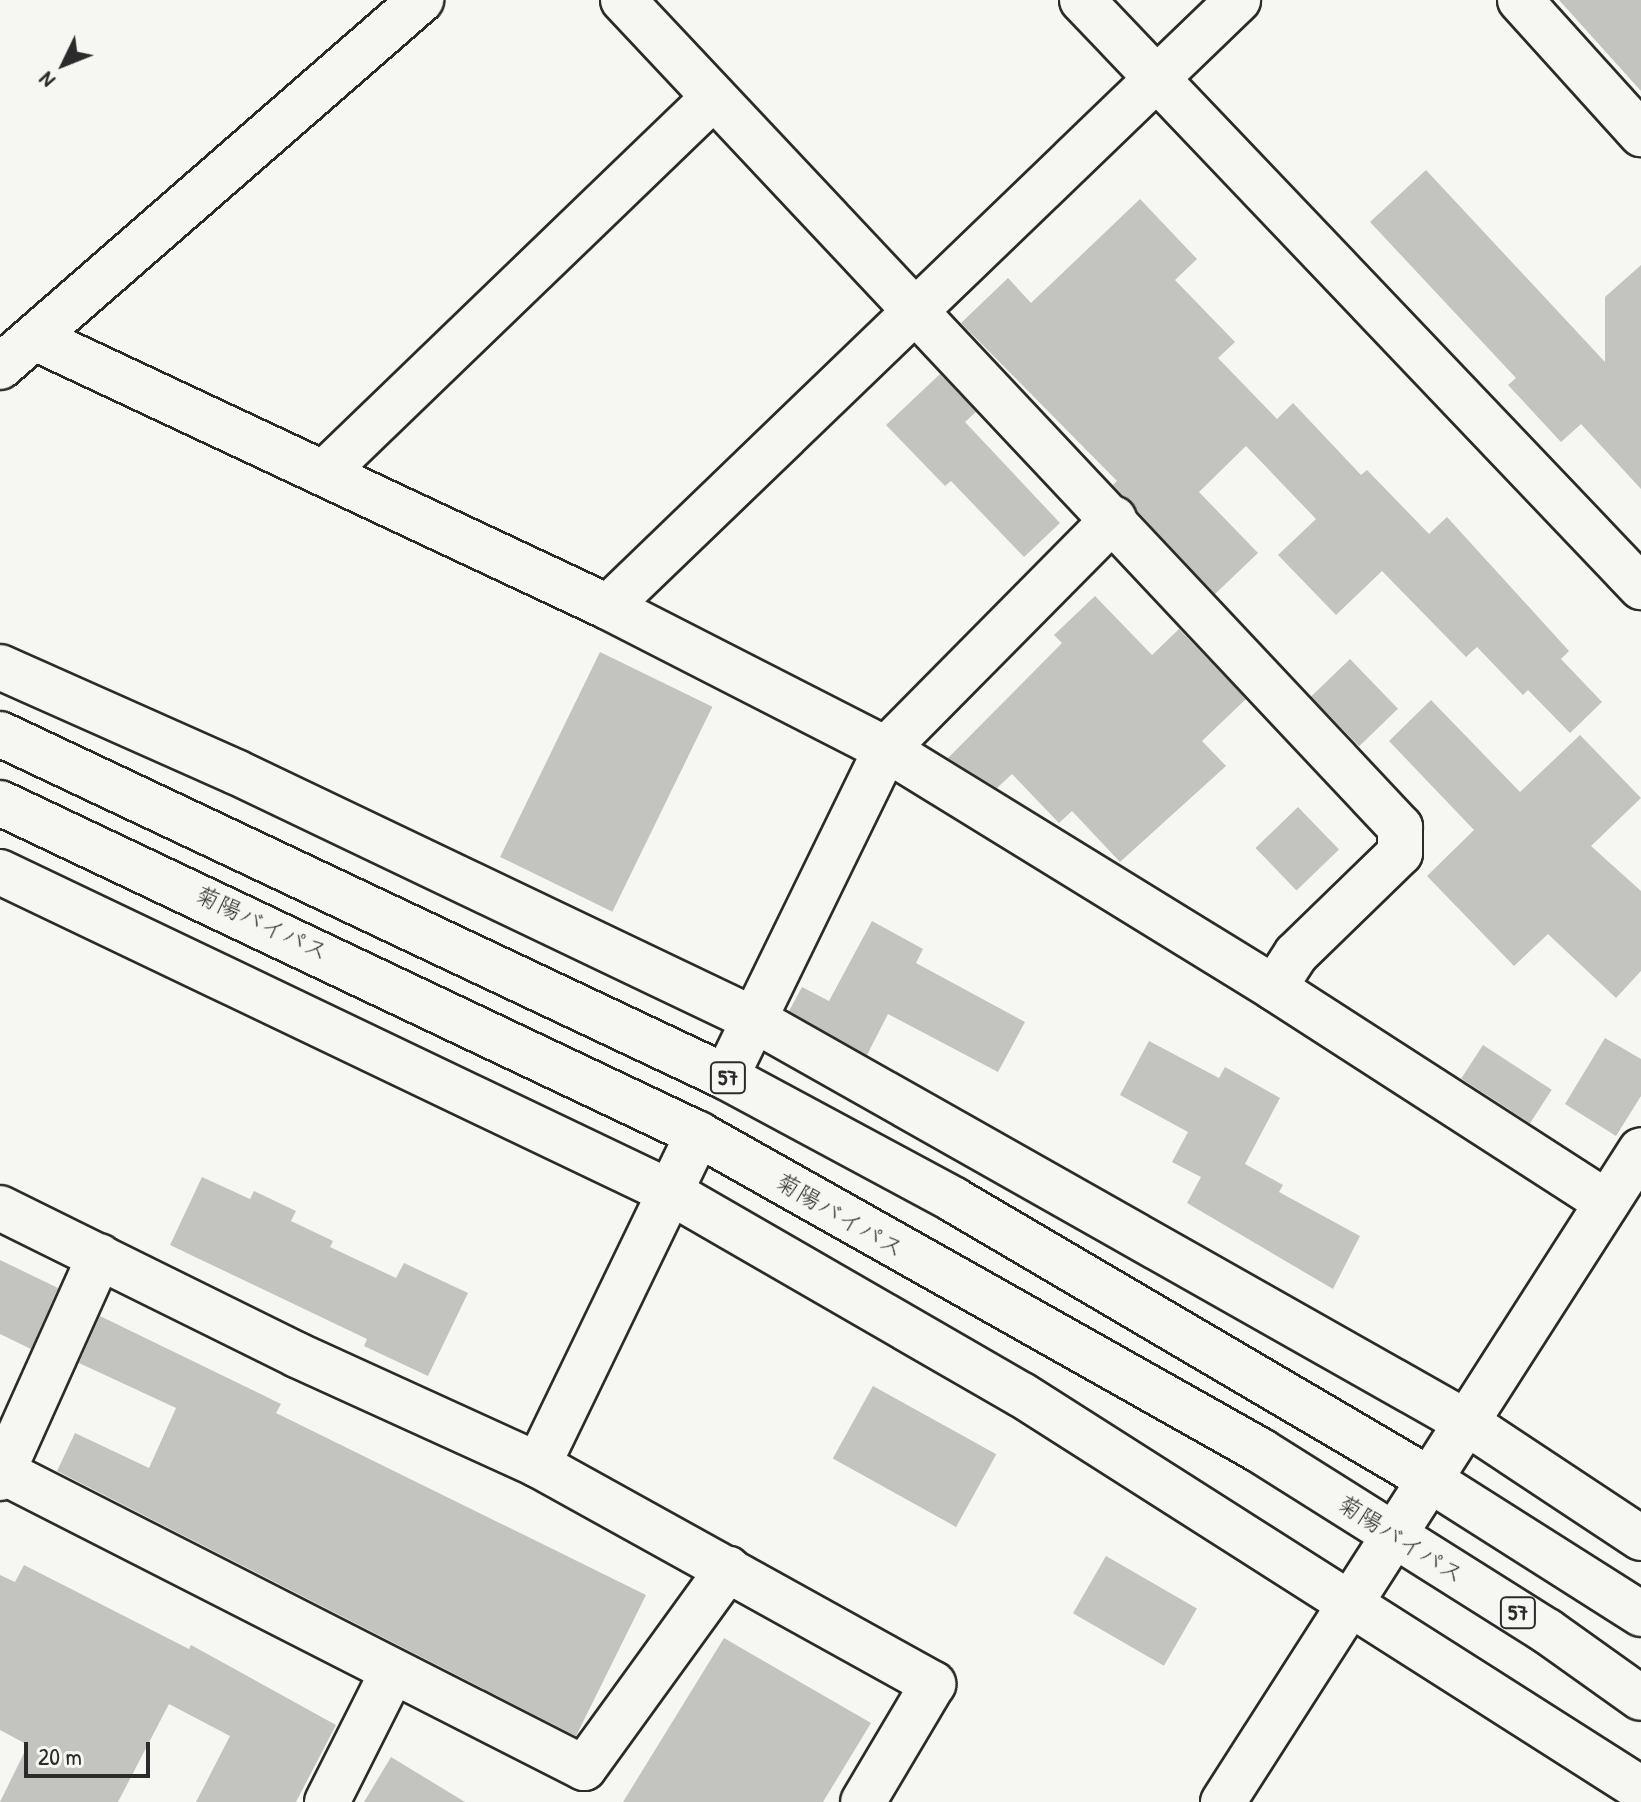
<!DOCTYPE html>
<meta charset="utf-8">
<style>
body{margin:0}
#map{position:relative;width:1641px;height:1802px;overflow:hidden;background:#f6f6f2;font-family:"Patrick Hand","Klee One",sans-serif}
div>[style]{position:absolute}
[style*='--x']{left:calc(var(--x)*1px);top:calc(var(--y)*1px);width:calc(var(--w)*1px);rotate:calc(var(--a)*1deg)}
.building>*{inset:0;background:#c3c3c0;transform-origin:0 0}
.roads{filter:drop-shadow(2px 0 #2b2b2b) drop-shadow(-2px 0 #2b2b2b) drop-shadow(0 2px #2b2b2b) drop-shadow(0 -2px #2b2b2b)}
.minor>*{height:44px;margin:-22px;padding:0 22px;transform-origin:22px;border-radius:22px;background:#f6f6f2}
.highway>*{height:44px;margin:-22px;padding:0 22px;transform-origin:22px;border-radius:22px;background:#f6f6f2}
span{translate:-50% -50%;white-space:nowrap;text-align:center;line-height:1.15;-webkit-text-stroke:6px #f6f6f2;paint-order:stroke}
.shield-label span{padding:2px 6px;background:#f6f6f2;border:2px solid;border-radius:6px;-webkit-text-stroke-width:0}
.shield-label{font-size:22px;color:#2b2b2b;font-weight:700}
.street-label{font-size:24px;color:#2b2b2b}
.north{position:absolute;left:24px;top:24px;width:80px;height:80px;-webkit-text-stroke:6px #f6f6f2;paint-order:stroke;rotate:227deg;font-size:22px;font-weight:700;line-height:32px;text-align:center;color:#2b2b2b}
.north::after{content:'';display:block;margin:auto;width:28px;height:36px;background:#2b2b2b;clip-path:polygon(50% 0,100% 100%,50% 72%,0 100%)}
.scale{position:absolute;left:24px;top:1742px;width:126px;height:36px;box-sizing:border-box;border:4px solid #2b2b2b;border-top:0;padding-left:10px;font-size:24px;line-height:28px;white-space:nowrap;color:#2b2b2b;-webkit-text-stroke:6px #f6f6f2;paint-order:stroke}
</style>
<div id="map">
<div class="building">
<div style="clip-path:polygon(1559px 0,1641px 0,1641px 91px)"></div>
<div style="clip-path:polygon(1426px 170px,1605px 362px,1605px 297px,1641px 265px,1641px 489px,1581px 424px,1561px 442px,1508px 385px,1516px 378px,1370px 222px)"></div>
<div style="clip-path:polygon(1140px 199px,1197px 259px,1175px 280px,1235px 342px,1218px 358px,1277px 419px,1293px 403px,1361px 475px,1367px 470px,1429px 534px,1447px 517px,1569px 651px,1561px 659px,1602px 702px,1570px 733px,1528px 690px,1523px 695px,1477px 647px,1466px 657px,1382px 571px,1336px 615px,1278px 555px,1316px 519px,1246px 446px,1199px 492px,1258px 553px,1215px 594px,1113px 485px,1117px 481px,961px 323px,1008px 278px,1031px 303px)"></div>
<div style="clip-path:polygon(940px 374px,976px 412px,965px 422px,1060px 523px,1024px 557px,951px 481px,945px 486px,886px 425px)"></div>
<div style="clip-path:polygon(1095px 596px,1152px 655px,1179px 629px,1246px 699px,1202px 741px,1226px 766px,1120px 862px,1072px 811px,1059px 823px,1012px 774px,997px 788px,948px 758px,1062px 643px,1054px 635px)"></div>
<div style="left:600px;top:652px;width:125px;height:228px;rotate:26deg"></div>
<div style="left:1350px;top:659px;width:69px;height:54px;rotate:46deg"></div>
<div style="clip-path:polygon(1431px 700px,1520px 792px,1580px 735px,1641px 798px,1591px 846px,1641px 891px,1641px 971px,1616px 998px,1548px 934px,1514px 966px,1427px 876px,1474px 830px,1389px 741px)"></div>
<div style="left:1298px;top:807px;width:59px;height:59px;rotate:46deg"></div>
<div style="clip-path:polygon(872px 921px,923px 949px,916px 963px,1025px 1022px,998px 1072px,888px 1014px,867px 1055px,789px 1011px,802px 987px,829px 1001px)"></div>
<div style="clip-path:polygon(1605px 1038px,1641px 1059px,1641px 1096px,1616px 1136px,1565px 1104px)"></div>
<div style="clip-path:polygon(1149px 1041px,1219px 1078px,1225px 1067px,1280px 1098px,1245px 1164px,1283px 1185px,1279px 1192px,1360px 1236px,1333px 1289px,1187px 1203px,1201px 1177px,1172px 1162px,1188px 1132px,1120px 1095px)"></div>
<div style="left:1483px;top:1045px;width:82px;height:40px;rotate:33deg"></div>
<div style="clip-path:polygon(202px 1177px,250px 1199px,254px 1191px,296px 1211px,291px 1221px,333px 1241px,330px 1247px,396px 1278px,404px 1263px,468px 1293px,428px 1376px,364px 1346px,367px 1339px,170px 1245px)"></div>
<div style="clip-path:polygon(0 1260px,58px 1288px,31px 1349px,0 1334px)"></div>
<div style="clip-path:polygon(100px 1316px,281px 1404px,276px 1413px,646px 1595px,576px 1736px,57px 1471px,75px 1433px,149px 1468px,176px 1408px,79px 1363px)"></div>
<div style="left:873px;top:1386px;width:141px;height:83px;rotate:29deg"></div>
<div style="left:1106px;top:1556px;width:105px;height:66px;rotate:30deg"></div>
<div style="clip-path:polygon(24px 1565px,189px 1649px,191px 1645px,336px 1725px,296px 1802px,196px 1802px,230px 1736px,169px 1704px,118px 1802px,0 1802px,28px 1745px,0 1730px,0 1575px,15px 1582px)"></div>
<div style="clip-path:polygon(724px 1638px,871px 1723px,823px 1802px,623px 1802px)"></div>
<div style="clip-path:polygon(391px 1757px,465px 1802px,364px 1802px)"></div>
</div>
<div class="roads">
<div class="minor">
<div style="--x:623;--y:0;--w:1135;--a:46.79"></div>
<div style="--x:1400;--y:827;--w:26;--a:90"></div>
<div style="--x:1400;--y:853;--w:145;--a:135.8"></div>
<div style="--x:1296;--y:954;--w:40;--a:122.9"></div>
<div style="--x:1082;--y:0;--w:811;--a:46.4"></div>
<div style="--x:1520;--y:0;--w:181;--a:47.9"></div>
<div style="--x:37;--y:339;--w:631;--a:25.14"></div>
<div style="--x:608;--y:607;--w:312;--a:27.1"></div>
<div style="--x:886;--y:749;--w:456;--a:31.6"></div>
<div style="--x:1274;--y:988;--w:396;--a:32.8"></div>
<div style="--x:0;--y:367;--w:559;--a:-41.08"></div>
<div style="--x:325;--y:472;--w:540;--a:-43.95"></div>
<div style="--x:608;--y:607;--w:875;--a:-43.93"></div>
<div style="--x:0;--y:667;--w:258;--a:24"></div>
<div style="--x:236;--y:772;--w:573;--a:25.54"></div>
<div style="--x:753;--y:1019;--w:817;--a:29.48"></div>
<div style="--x:1464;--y:1421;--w:212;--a:33.5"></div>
<div style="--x:0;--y:872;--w:742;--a:25.53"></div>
<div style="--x:670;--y:1192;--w:406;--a:30"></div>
<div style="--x:1022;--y:1395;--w:734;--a:32.48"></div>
<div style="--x:726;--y:1077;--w:365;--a:-64"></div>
<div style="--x:886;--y:749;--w:324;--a:-45.3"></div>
<div style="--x:0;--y:1208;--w:331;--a:26.3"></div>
<div style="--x:297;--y:1355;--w:265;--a:24.5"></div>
<div style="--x:538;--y:1465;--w:452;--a:29"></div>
<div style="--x:933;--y:1684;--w:137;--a:120.7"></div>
<div style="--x:538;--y:1465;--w:368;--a:-64.2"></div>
<div style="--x:3;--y:1472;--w:652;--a:27"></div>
<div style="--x:584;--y:1768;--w:246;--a:-54.1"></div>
<div style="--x:0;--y:1478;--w:243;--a:-65.8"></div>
<div style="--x:327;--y:1802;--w:144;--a:-63.3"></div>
<div style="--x:1223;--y:1802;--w:774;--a:-57.34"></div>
</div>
<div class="highway">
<div style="--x:0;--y:734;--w:803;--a:25.29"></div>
<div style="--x:726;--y:1077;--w:259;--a:28.3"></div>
<div style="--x:954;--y:1200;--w:549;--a:30.44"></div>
<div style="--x:1427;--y:1478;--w:254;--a:32.4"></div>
<div style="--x:0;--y:803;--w:773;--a:25.37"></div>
<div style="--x:698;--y:1134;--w:646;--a:29.38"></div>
<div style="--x:1261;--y:1451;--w:338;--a:32.2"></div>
<div style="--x:1547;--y:1631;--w:115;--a:35.5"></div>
</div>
</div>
<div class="shield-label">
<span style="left:728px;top:1078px">57</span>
<span style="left:1518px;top:1613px">57</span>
</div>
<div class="street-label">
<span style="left:262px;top:923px;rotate:25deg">菊陽バイパス</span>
<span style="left:840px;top:1215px;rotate:30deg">菊陽バイパス</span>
<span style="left:1401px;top:1539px;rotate:32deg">菊陽バイパス</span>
</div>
<div class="north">N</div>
<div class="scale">20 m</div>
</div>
